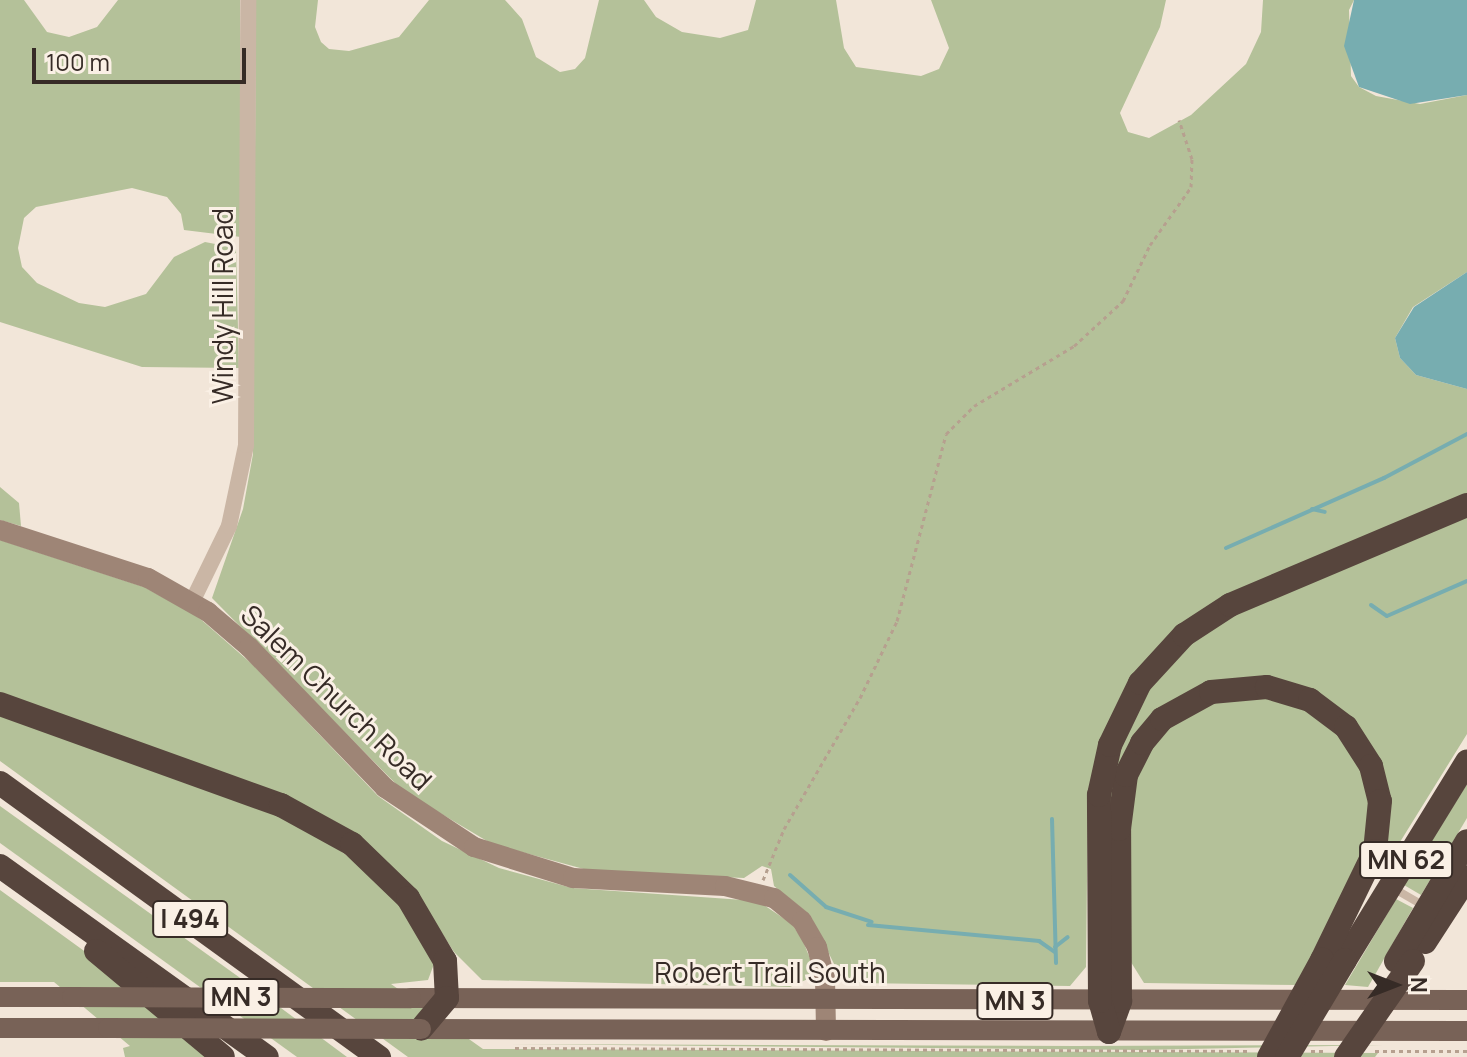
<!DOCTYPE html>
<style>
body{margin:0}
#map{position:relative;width:1467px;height:1057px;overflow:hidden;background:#f2e6d9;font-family:Manrope,sans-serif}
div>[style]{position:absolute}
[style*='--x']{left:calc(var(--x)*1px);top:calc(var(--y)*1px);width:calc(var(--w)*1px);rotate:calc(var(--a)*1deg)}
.green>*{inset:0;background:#b4c199}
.water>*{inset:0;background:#77adb0}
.stream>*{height:4px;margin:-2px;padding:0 2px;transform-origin:2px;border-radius:2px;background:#77adb0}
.path>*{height:3px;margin-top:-1.5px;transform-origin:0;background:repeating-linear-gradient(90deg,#b6a08f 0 4px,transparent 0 8px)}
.lane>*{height:8px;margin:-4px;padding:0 4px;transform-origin:4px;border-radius:4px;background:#cab6a5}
.street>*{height:16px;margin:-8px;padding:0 8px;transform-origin:8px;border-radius:8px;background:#cab6a5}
.secondary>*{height:20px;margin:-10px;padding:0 10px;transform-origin:10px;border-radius:10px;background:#9e8576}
.primary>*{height:20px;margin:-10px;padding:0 10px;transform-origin:10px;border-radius:10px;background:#786257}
.highway>*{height:24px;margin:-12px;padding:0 12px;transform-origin:12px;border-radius:12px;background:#57453d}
.primary-bridge>*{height:20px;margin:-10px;padding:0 10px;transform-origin:10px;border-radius:10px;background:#786257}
.highway-bridge>*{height:24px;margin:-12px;padding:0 12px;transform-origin:12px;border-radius:12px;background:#57453d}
span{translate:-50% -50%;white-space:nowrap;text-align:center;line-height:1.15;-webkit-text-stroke:6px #faf0e5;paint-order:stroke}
.shield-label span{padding:2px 6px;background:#faf0e5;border:2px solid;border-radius:6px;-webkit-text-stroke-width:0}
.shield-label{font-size:26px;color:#362b26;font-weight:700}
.street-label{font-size:28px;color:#362b26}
.north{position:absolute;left:1355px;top:945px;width:80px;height:80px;-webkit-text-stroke:6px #faf0e5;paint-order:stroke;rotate:90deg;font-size:22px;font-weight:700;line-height:32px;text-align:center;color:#362b26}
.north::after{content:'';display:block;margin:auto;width:28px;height:36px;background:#362b26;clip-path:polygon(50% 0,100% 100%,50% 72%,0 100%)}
.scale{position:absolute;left:32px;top:48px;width:214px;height:36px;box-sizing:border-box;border:4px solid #362b26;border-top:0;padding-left:10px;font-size:24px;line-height:28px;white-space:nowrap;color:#362b26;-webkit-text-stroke:6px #faf0e5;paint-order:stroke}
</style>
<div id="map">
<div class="green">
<div style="clip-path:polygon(0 0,24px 0,47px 32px,69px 37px,97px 27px,118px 0,240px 0,241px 237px,184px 230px,181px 214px,167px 197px,132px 188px,36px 207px,24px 218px,18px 248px,22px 267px,37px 283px,79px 303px,105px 307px,146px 294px,174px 257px,205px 242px,236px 248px,239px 368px,142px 367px,0 322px)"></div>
<div style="clip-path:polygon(256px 0,318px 0,315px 27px,321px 42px,329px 49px,349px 51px,399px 37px,429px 0,505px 0,522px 19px,536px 57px,560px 72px,575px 69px,585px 58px,599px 0,644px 0,656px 17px,682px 32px,720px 38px,748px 30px,756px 0,836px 0,844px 48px,856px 67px,921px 76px,939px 69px,949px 48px,931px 0,1166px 0,1160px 27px,1120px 113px,1128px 132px,1149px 138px,1191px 115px,1246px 64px,1261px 32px,1263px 0,1354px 0,1349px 10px,1351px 76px,1359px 87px,1376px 96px,1420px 104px,1467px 95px,1467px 272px,1413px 307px,1395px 338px,1400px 358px,1416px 375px,1467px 389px,1467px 496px,1189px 621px,1088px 792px,1086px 967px,1070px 986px,856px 983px,837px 970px,810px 915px,774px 886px,771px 869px,762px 866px,744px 878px,591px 871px,492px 844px,403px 791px,212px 598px,243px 509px,253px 454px)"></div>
<div style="clip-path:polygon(0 487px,19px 503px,21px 526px,0 520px)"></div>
<div style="clip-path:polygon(1467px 513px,1467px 734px,1382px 871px,1377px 868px,1388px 801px,1308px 690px,1173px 702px,1112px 817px,1107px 796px,1115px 754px,1159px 671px,1221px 619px)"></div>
<div style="clip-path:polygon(0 540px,144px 587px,197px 616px,253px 665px,378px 796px,442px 841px,499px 868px,572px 888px,758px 901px,792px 924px,803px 941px,811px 961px,810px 978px,790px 987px,482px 980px,454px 952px,420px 899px,336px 822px,282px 795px,0 694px)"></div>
<div style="clip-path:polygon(1262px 695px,1301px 706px,1336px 730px,1360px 764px,1370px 797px,1368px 842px,1298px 985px,1144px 983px,1129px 959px,1128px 829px,1137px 773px,1164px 730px,1203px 705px)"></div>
<div style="clip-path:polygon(0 711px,298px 819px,389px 887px,434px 964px,428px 980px,391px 984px,483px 1049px,1378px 1053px,1375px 1057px,408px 1057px,0 761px)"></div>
<div style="clip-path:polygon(1467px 784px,1467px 818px,1421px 895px,1404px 885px)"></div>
<div style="clip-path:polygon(0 806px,250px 985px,347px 1057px,297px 1057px,0 843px)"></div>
<div style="clip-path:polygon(0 890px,98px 961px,214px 1057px,125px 1057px,123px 1048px,130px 1046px,54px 982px,0 982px)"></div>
<div style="clip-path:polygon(1396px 899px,1413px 908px,1368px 987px,1345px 985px)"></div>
<div style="clip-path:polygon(507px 1044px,1075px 1046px,1383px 1045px,1139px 1050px)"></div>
</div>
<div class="water">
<div style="clip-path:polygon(1354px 0,1467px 0,1467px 95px,1410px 104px,1359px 87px,1344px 46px)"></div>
<div style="clip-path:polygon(1467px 272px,1467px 389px,1416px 375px,1400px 358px,1395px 338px,1414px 307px)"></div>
</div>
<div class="stream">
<div style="--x:1312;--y:509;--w:13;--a:13"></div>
<div style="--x:1226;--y:548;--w:173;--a:-23.9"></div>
<div style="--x:1384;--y:478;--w:94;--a:-27.9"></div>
<div style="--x:1371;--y:605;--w:19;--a:35"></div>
<div style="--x:1387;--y:616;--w:87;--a:-23.6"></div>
<div style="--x:1052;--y:819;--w:144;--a:88.4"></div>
<div style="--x:790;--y:875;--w:48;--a:41.6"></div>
<div style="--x:826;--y:907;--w:48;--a:18.1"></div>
<div style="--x:868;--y:925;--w:172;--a:5.3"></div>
<div style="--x:1039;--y:941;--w:19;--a:35"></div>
<div style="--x:1055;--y:947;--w:16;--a:-38"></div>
</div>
<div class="path">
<div style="--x:763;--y:880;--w:55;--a:-67.6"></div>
<div style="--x:784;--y:829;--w:151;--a:-59.9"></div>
<div style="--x:860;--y:698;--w:85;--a:-64.3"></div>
<div style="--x:897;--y:621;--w:193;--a:-75.3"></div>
<div style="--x:946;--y:434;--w:40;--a:-45"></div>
<div style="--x:974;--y:406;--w:117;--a:-31"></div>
<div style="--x:1074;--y:346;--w:67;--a:-42.6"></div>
<div style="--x:1123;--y:301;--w:62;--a:-64.3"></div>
<div style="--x:1150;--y:245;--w:71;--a:-54.7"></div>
<div style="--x:1191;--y:187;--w:28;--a:-88"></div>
<div style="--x:1192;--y:159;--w:41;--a:-108.4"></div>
<div style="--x:515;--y:1048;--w:736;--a:0.23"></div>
<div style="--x:1311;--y:1051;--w:16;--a:0"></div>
<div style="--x:1375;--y:1051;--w:92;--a:0"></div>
</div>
<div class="lane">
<div style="--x:1393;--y:888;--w:38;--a:30"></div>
</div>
<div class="street">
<div style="--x:192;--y:602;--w:85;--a:-64"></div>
<div style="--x:229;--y:526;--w:83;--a:-78.1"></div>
<div style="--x:246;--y:445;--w:445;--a:-89.7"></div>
</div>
<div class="secondary">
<div style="--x:0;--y:530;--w:156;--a:18"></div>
<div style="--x:148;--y:578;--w:69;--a:29.5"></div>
<div style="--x:208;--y:612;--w:54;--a:40.5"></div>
<div style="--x:249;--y:647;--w:196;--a:46"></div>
<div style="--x:385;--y:788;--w:107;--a:33.5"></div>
<div style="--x:474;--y:847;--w:104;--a:17.4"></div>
<div style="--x:573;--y:878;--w:152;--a:3"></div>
<div style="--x:725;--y:886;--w:50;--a:13.8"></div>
<div style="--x:774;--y:898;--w:36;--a:39"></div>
<div style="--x:802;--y:921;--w:30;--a:60"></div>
<div style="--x:817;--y:947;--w:32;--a:76"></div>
<div style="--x:825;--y:978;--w:53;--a:88.9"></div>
</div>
<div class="primary">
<div style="--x:0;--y:997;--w:72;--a:0"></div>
<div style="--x:411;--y:998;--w:1056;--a:0.11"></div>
<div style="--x:0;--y:1028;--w:108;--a:0"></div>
<div style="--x:421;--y:1029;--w:1046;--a:0.11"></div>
</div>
<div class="highway">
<div style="--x:0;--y:704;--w:299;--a:19.8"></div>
<div style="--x:281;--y:805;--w:81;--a:28.8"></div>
<div style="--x:352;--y:844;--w:78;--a:44"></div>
<div style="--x:408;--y:898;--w:73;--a:59.6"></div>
<div style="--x:445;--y:961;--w:37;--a:87"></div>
<div style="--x:447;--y:998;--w:40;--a:130"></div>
<div style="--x:0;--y:783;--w:468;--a:35.9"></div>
<div style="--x:0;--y:866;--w:328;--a:35.6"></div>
<div style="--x:1425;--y:942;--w:77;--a:-57.1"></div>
<div style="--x:96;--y:951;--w:165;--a:39.8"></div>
<div style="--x:1345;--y:960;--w:233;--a:-58.4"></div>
<div style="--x:1396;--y:961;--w:139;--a:-59.4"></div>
<div style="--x:1109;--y:1032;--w:33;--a:-70"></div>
<div style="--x:1120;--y:1001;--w:172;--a:-90.3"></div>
<div style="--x:1119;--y:829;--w:54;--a:-82.6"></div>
<div style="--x:1126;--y:775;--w:36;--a:-63"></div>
<div style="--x:1142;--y:743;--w:31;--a:-50"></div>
<div style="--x:1162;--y:719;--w:56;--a:-28.9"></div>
<div style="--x:1211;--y:692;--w:56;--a:-5.1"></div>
<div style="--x:1267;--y:687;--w:45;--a:16.8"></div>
<div style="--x:1310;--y:700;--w:45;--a:36.9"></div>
<div style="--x:1346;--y:727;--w:46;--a:57.3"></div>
<div style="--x:1371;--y:766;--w:36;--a:76"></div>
<div style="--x:1380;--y:801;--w:50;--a:95.7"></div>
<div style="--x:1375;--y:851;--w:121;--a:115.9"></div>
<div style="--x:1109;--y:1032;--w:32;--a:-106"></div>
<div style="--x:1100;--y:1001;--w:206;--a:-90.3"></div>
<div style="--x:1099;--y:795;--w:51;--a:-77.6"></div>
<div style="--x:1110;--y:745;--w:69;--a:-64.2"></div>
<div style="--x:1140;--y:683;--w:65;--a:-47.5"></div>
<div style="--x:1184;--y:635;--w:55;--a:-33.1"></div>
<div style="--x:1230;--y:605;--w:257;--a:-22.9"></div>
</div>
<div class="primary-bridge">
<div style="--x:72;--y:997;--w:339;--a:0.2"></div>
<div style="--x:108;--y:1028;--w:313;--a:0.2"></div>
</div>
<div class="highway-bridge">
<div style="--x:1269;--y:1057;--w:111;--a:-61.3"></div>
<div style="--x:1287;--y:1057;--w:113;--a:-59.1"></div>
<div style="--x:1346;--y:1057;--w:117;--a:-55.1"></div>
</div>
<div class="shield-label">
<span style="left:1406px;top:860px">MN 62</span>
<span style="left:190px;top:919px">I 494</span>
<span style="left:241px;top:997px">MN 3</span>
<span style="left:1015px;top:1001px">MN 3</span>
</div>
<div class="street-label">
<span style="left:222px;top:306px;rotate:-90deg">Windy Hill Road</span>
<span style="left:337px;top:697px;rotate:44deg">Salem Church Road</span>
<span style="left:770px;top:972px">Robert Trail South</span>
</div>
<div class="north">N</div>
<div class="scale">100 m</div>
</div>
